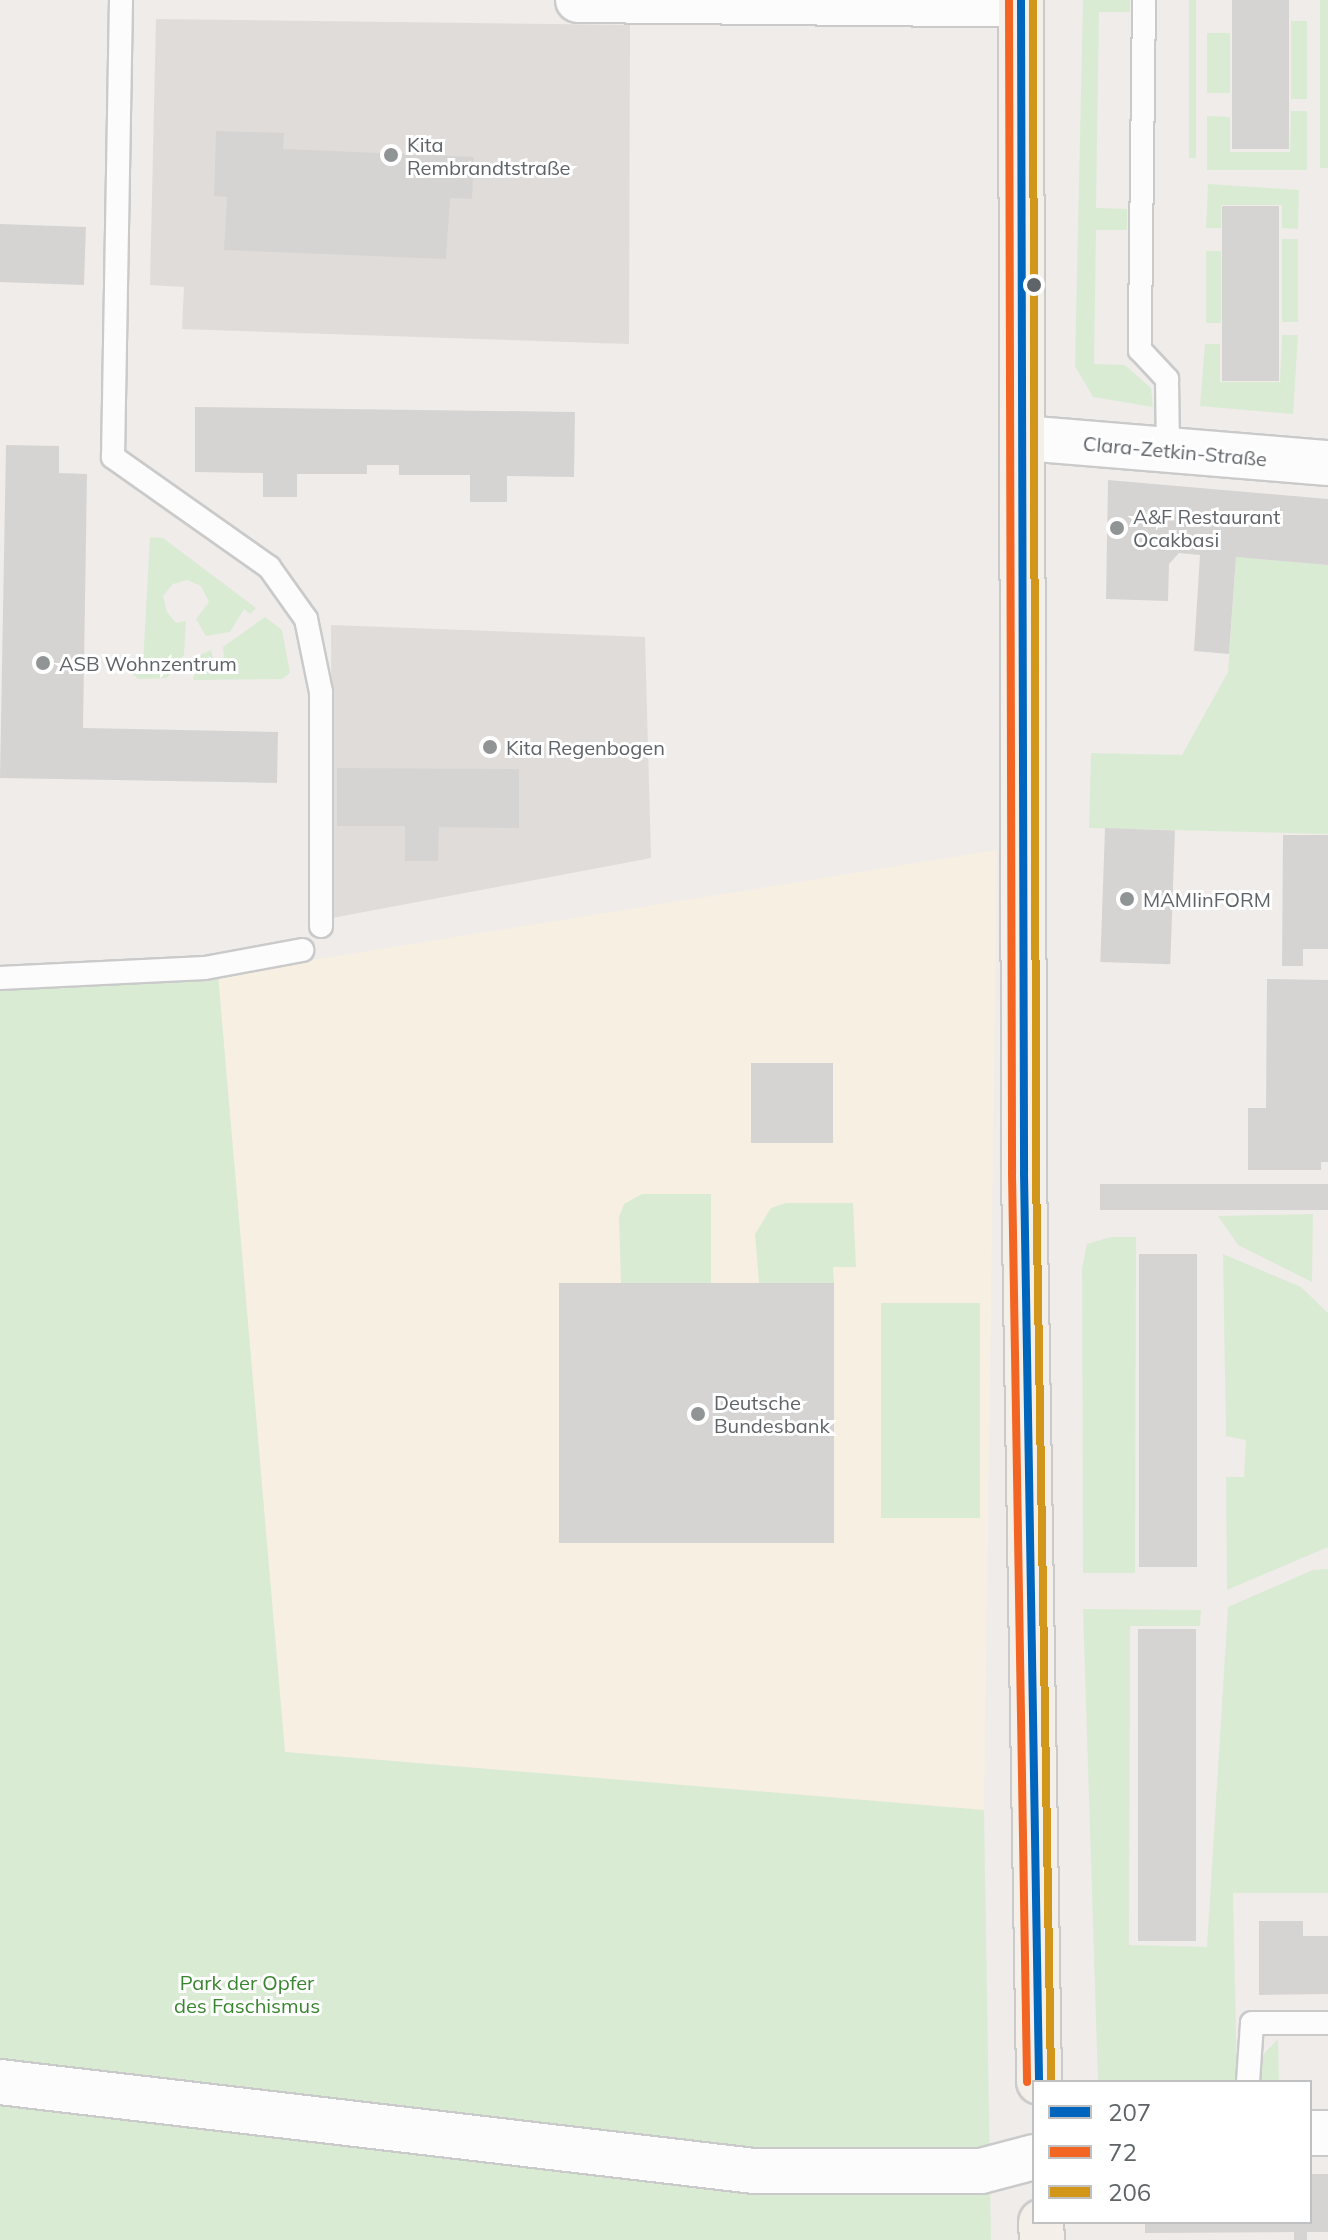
<!DOCTYPE html>
<meta charset="utf-8">
<style>
body{margin:0}
#map{position:relative;width:1328px;height:2240px;overflow:hidden;background:#efece9;font-family:Mulish,sans-serif}
div>[style]{position:absolute}
[style*='--x']{left:calc(var(--x)*1px);top:calc(var(--y)*1px);width:calc(var(--w)*1px);rotate:calc(var(--a)*1deg)}
.commercial>*{inset:0;background:#f8efe3}
.education>*{inset:0;background:#e0dcd9}
.green>*{inset:0;background:#daebd4;transform-origin:0 0}
.building>*{inset:0;background:#d6d4d3;transform-origin:0 0}
.roads{filter:drop-shadow(2px 0 #cacaca) drop-shadow(-2px 0 #cacaca) drop-shadow(0 2px #cacaca) drop-shadow(0 -2px #cacaca)}
.service>*{height:22px;margin:-11px;padding:0 11px;transform-origin:11px;border-radius:11px;background:#fdfcfc}
.minor>*{height:44px;margin:-22px;padding:0 22px;transform-origin:22px;border-radius:22px;background:#fdfcfc}
.tertiary>*{height:44px;margin:-22px;padding:0 22px;transform-origin:22px;border-radius:22px;background:#fdfcfc}
.primary>*{height:44px;margin:-22px;padding:0 22px;transform-origin:22px;border-radius:22px;background:#f4f0e9}
.bus-1>*{height:8px;margin:-4px;padding:0 4px;transform-origin:4px;border-radius:4px;background:#0065bd}
.bus-2>*{height:8px;margin:-4px;padding:0 4px;transform-origin:4px;border-radius:4px;background:#f26522}
.bus-3>*{height:8px;margin:-4px;padding:0 4px;transform-origin:4px;border-radius:4px;background:#d1961a}
.dots>*{width:22px;height:22px;translate:-50% -50%;box-sizing:border-box;border:4px solid #fff;border-radius:50%}
span{translate:-50% -50%;white-space:nowrap;text-align:center;line-height:1.15;-webkit-text-stroke:6px #fff;paint-order:stroke}
.poi-label{font-size:20px;color:#5e6468}
.left{translate:0 -50%;text-align:left}
.street-label{font-size:20px;color:#5e6468}
.park-label{font-size:20px;color:#3a8530}
.legend{position:absolute;left:1032px;top:2080px;width:280px;height:144px;box-sizing:border-box;background:#fff;border:2px solid #bfc1c3;margin:0;padding:10px 14px;list-style:none;font-size:24px;color:#5e6468}
.legend li{display:flex;align-items:center;gap:16px;height:40px}
.legend b{width:40px;border:2px solid #bfc1c3}
</style>
<div id="map">
<div class="commercial">
<div style="clip-path:polygon(997px 850px,984px 1810px,285px 1752px,218px 975px)"></div>
</div>
<div class="education">
<div style="clip-path:polygon(156px 19px,630px 25px,629px 344px,182px 329px,184px 287px,150px 285px)"></div>
<div style="clip-path:polygon(331px 625px,645px 637px,651px 858px,332px 918px)"></div>
</div>
<div class="green">
<div style="clip-path:polygon(1083px 0,1130px 0,1130px 12px,1099px 12px,1096px 208px,1127px 209px,1127px 230px,1096px 230px,1094px 364px,1125px 365px,1151px 388px,1153px 407px,1093px 397px,1075px 366px)"></div>
<div style="left:1189px;top:0;width:7px;height:158px"></div>
<div style="left:1320px;top:0;width:8px;height:168px"></div>
<div style="left:1291px;top:21px;width:16px;height:78px"></div>
<div style="left:1207px;top:33px;width:23px;height:60px"></div>
<div style="clip-path:polygon(1291px 111px,1307px 111px,1307px 170px,1207px 170px,1207px 116px,1230px 117px,1230px 152px,1290px 152px)"></div>
<div style="clip-path:polygon(1208px 184px,1299px 190px,1298px 229px,1282px 228px,1282px 205px,1221px 205px,1221px 228px,1206px 228px)"></div>
<div style="left:1282px;top:239px;width:16px;height:83px"></div>
<div style="left:1206px;top:251px;width:15px;height:72px"></div>
<div style="clip-path:polygon(1282px 335px,1298px 335px,1293px 414px,1200px 406px,1205px 344px,1220px 344px,1220px 382px,1280px 382px)"></div>
<div style="clip-path:polygon(150px 537px,163px 538px,256px 608px,250px 614px,244px 609px,230px 632px,206px 636px,196px 619px,209px 602px,201px 586px,187px 580px,173px 584px,163px 596px,167px 612px,176px 623px,186px 621px,184px 655px,167px 678px,138px 679px,121px 663px,143px 664px)"></div>
<div style="clip-path:polygon(1236px 557px,1328px 565px,1328px 834px,1089px 828px,1091px 753px,1182px 755px,1228px 672px)"></div>
<div style="clip-path:polygon(265px 617px,282px 630px,290px 673px,282px 679px,193px 680px,198px 656px,211px 650px,213px 659px,224px 657px,223px 647px)"></div>
<div style="clip-path:polygon(218px 975px,285px 1752px,984px 1810px,991px 2240px,0 2240px,0 987px)"></div>
<div style="clip-path:polygon(642px 1194px,711px 1194px,711px 1284px,621px 1284px,619px 1217px,624px 1204px)"></div>
<div style="clip-path:polygon(786px 1203px,853px 1203px,856px 1267px,833px 1267px,834px 1283px,759px 1283px,755px 1234px,771px 1208px)"></div>
<div style="clip-path:polygon(1313px 1214px,1312px 1282px,1238px 1245px,1218px 1216px)"></div>
<div style="clip-path:polygon(1111px 1237px,1136px 1237px,1135px 1573px,1083px 1573px,1082px 1268px,1087px 1244px)"></div>
<div style="clip-path:polygon(1223px 1254px,1301px 1287px,1328px 1313px,1328px 1547px,1227px 1590px,1226px 1477px,1244px 1477px,1246px 1440px,1226px 1436px)"></div>
<div style="left:980px;top:1303px;width:215px;height:99px;rotate:90deg"></div>
<div style="clip-path:polygon(1328px 1569px,1328px 1893px,1233px 1893px,1237px 2082px,1098px 2082px,1083px 1609px,1201px 1610px,1200px 1626px,1130px 1626px,1129px 1945px,1207px 1947px,1228px 1607px,1313px 1570px)"></div>
<div style="clip-path:polygon(1278px 2039px,1279px 2082px,1261px 2082px,1259px 2059px)"></div>
</div>
<div class="building">
<div style="left:1232px;top:0;width:57px;height:149px"></div>
<div style="clip-path:polygon(216px 131px,284px 133px,283px 149px,474px 157px,472px 199px,450px 198px,446px 259px,224px 250px,227px 197px,214px 196px)"></div>
<div style="left:1279px;top:206px;width:175px;height:57px;rotate:90deg"></div>
<div style="left:0;top:224px;width:86px;height:58px;rotate:2deg"></div>
<div style="clip-path:polygon(195px 407px,575px 412px,574px 477px,507px 476px,507px 502px,470px 502px,470px 475px,399px 475px,399px 465px,367px 465px,367px 474px,297px 474px,297px 497px,263px 497px,263px 473px,195px 472px)"></div>
<div style="clip-path:polygon(6px 445px,59px 446px,59px 473px,87px 474px,83px 728px,278px 732px,277px 783px,0 778px)"></div>
<div style="clip-path:polygon(1108px 480px,1328px 499px,1328px 565px,1236px 557px,1229px 654px,1194px 651px,1200px 555px,1179px 553px,1169px 564px,1168px 601px,1106px 599px)"></div>
<div style="clip-path:polygon(337px 768px,519px 769px,519px 828px,439px 827px,438px 861px,405px 861px,405px 826px,337px 826px)"></div>
<div style="left:1105px;top:828px;width:70px;height:134px;rotate:2deg"></div>
<div style="clip-path:polygon(1283px 835px,1328px 835px,1328px 949px,1303px 949px,1303px 966px,1282px 966px)"></div>
<div style="clip-path:polygon(1267px 979px,1328px 980px,1328px 1162px,1321px 1162px,1321px 1170px,1248px 1170px,1248px 1108px,1266px 1108px)"></div>
<div style="left:833px;top:1063px;width:80px;height:82px;rotate:90deg"></div>
<div style="left:1328px;top:1184px;width:26px;height:228px;rotate:90deg"></div>
<div style="left:1139px;top:1254px;width:58px;height:313px"></div>
<div style="left:834px;top:1283px;width:260px;height:275px;rotate:90deg"></div>
<div style="left:1138px;top:1629px;width:58px;height:312px"></div>
<div style="clip-path:polygon(1259px 1921px,1303px 1921px,1303px 1936px,1328px 1936px,1328px 1994px,1259px 1995px)"></div>
<div style="clip-path:polygon(1310px 2174px,1328px 2174px,1328px 2232px,1307px 2232px,1307px 2240px,1294px 2240px,1294px 2232px,1145px 2233px,1145px 2222px,1310px 2222px)"></div>
</div>
<div class="roads">
<div class="service">
<div style="--x:121;--y:0;--w:457;--a:91"></div>
<div style="--x:113;--y:457;--w:191;--a:35.2"></div>
<div style="--x:269;--y:567;--w:64;--a:54.6"></div>
<div style="--x:306;--y:619;--w:75;--a:78.4"></div>
<div style="--x:321;--y:692;--w:234;--a:90"></div>
<div style="--x:1144;--y:0;--w:350;--a:90.7"></div>
<div style="--x:1140;--y:350;--w:40;--a:47"></div>
<div style="--x:1167;--y:379;--w:71;--a:89.2"></div>
<div style="--x:0;--y:978;--w:205;--a:-2.8"></div>
<div style="--x:205;--y:968;--w:99;--a:-10.5"></div>
<div style="--x:1248;--y:2082;--w:59;--a:-86.1"></div>
<div style="--x:1252;--y:2023;--w:76;--a:0"></div>
</div>
<div class="minor">
<div style="--x:578;--y:0;--w:443;--a:0.6"></div>
<div style="--x:1023;--y:438;--w:306;--a:4.7"></div>
<div style="--x:0;--y:2082;--w:759;--a:6.73"></div>
<div style="--x:754;--y:2171;--w:227;--a:0"></div>
<div style="--x:981;--y:2171;--w:55;--a:-14.8"></div>
</div>
<div class="tertiary">
<div style="--x:1310;--y:2133;--w:18;--a:0"></div>
</div>
<div class="primary">
<div style="--x:1021;--y:0;--w:1173;--a:89.85"></div>
<div style="--x:1024;--y:1173;--w:909;--a:89.05"></div>
<div style="--x:1041;--y:2222;--w:18;--a:87"></div>
</div>
</div>
<div class="bus-1">
<div style="--x:1021;--y:0;--w:1173;--a:89.85"></div>
<div style="--x:1024;--y:1173;--w:909;--a:89.05"></div>
</div>
<div class="bus-2">
<div style="--x:1009;--y:0;--w:1173;--a:89.85"></div>
<div style="--x:1012;--y:1173;--w:909;--a:89.05"></div>
</div>
<div class="bus-3">
<div style="--x:1033;--y:0;--w:1173;--a:89.85"></div>
<div style="--x:1036;--y:1173;--w:909;--a:89.05"></div>
</div>
<div class="dots">
<div style="left:391px;top:155px;background:#919495"></div>
<div style="left:1034px;top:285px;background:#5e6468"></div>
<div style="left:1117px;top:528px;background:#919495"></div>
<div style="left:43px;top:663px;background:#919495"></div>
<div style="left:490px;top:747px;background:#919495"></div>
<div style="left:1127px;top:899px;background:#919495"></div>
<div style="left:698px;top:1414px;background:#919495"></div>
</div>
<div class="poi-label">
<span class="left" style="left:407px;top:156px">Kita<br>Rembrandtstraße</span>
<span class="left" style="left:1133px;top:528px">A&amp;F Restaurant<br>Ocakbasi</span>
<span class="left" style="left:59px;top:663px">ASB Wohnzentrum</span>
<span class="left" style="left:506px;top:747px">Kita Regenbogen</span>
<span class="left" style="left:1143px;top:899px">MAMIinFORM</span>
<span class="left" style="left:714px;top:1414px">Deutsche<br>Bundesbank</span>
</div>
<div class="street-label">
<span style="left:1175px;top:451px;rotate:5deg">Clara-Zetkin-Straße</span>
</div>
<div class="park-label">
<span style="left:247px;top:1994px">Park der Opfer<br>des Faschismus</span>
</div>
<ul class="legend">
<li><b style="height:10px;background:#0065bd"></b>207</li>
<li><b style="height:10px;background:#f26522"></b>72</li>
<li><b style="height:10px;background:#d1961a"></b>206</li>
</ul>
</div>
